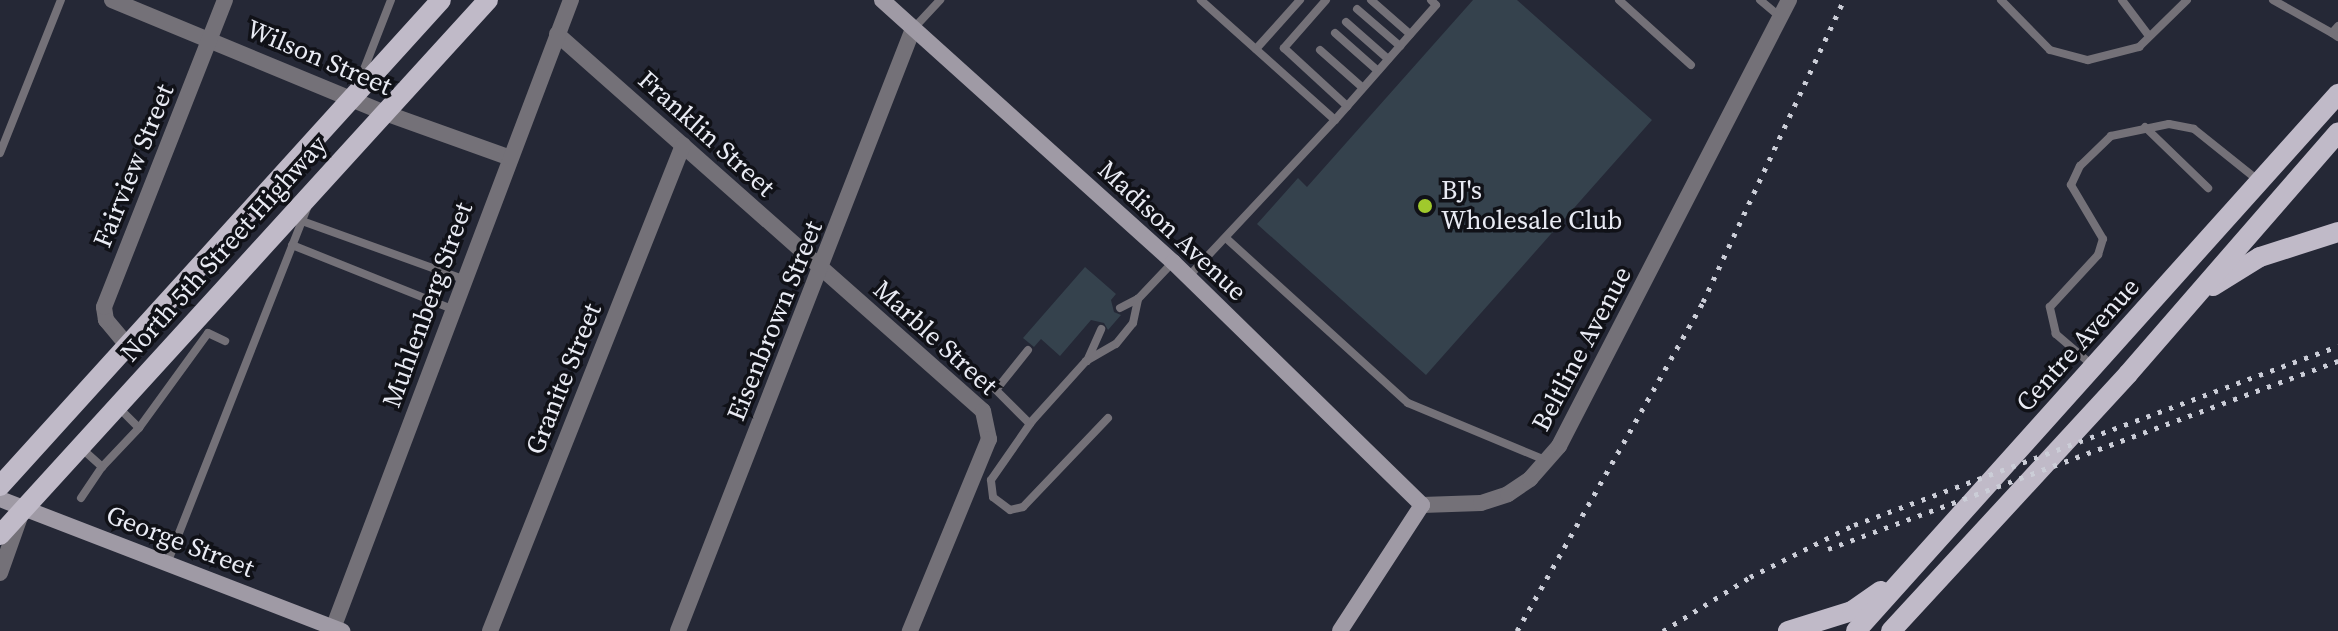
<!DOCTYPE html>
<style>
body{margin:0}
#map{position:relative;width:2338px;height:631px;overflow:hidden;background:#252836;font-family:"Source Serif 4",serif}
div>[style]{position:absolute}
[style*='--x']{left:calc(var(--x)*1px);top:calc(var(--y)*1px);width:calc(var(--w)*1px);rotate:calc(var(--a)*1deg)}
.building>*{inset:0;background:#35424d}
.lane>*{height:8px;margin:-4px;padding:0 4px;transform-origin:4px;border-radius:4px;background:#747178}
.street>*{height:16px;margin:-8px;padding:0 8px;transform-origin:8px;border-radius:8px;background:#747178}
.secondary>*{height:16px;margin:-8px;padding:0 8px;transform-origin:8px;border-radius:8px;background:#9f9aa5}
.primary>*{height:20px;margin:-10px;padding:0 10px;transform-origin:10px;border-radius:10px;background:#c0bac8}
.rail>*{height:5px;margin-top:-2.5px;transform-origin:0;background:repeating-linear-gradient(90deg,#cbcdd7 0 4px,transparent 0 12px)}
.dots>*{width:22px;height:22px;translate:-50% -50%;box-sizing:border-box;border:4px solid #101117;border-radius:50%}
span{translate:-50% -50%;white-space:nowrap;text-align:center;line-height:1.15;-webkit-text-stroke:7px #101117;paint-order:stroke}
.street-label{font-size:26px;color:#e9ebf4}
.poi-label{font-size:26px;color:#e9ebf4}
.left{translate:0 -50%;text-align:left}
</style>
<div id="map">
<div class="building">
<div style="clip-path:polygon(1473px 0,1517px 0,1652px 120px,1426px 375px,1257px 224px,1298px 178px,1307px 187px)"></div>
<div style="clip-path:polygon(1085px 267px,1116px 294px,1111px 300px,1114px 312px,1121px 315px,1108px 330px,1104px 323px,1091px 320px,1060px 356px,1041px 339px,1034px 347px,1023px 338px)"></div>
</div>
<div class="lane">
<div style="--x:1326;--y:0;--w:64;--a:131.2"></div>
<div style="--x:1284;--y:48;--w:86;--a:42.6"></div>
<div style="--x:1371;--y:0;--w:52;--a:41.1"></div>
<div style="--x:1619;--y:0;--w:97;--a:42.1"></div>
<div style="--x:1760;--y:0;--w:26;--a:40"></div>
<div style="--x:2001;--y:0;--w:70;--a:45.6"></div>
<div style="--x:2050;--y:50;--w:39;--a:15"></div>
<div style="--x:2088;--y:60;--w:53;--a:-14.3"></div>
<div style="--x:2139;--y:47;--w:67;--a:-44.4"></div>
<div style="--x:2122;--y:0;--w:45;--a:53.1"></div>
<div style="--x:2273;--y:0;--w:68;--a:29.2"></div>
<div style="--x:1357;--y:9;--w:57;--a:40.7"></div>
<div style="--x:1346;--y:22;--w:56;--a:41.4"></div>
<div style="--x:2338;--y:26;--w:9;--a:131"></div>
<div style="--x:2332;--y:33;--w:7;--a:34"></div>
<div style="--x:913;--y:29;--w:40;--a:-47"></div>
<div style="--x:1335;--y:33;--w:57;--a:41.5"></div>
<div style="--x:1256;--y:49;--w:66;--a:-48.1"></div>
<div style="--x:1320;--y:50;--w:57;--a:41.5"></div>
<div style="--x:359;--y:82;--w:88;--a:-68.7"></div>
<div style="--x:1335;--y:120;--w:153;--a:-48.7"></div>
<div style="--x:1436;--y:5;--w:7;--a:-135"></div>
<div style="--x:2145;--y:127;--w:88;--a:44.1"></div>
<div style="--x:0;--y:153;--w:165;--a:-68.3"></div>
<div style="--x:302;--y:221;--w:171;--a:19.8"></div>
<div style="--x:1227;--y:239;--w:244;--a:42.2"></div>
<div style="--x:1408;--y:403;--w:151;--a:22.6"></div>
<div style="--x:292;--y:245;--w:172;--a:21.8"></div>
<div style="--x:1188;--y:277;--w:215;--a:-46.9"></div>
<div style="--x:1335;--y:120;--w:180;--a:-138.2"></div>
<div style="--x:1120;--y:308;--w:20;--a:-27"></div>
<div style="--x:1138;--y:299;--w:51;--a:-46.6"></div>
<div style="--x:1028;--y:350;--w:51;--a:128.7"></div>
<div style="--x:996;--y:390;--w:48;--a:45"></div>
<div style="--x:1087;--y:361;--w:35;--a:-66"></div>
<div style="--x:2092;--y:365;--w:48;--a:-139.3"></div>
<div style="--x:2056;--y:334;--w:28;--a:-103"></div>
<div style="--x:2050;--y:307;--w:71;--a:-47.3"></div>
<div style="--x:2098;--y:255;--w:17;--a:-73"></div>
<div style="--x:2103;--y:239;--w:63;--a:-120.7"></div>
<div style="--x:2071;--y:185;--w:21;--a:-65"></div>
<div style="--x:2080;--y:166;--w:43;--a:-44.1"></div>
<div style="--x:2111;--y:136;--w:59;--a:-11.7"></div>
<div style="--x:2169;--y:124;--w:25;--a:11"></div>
<div style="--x:2194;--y:129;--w:83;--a:38.7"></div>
<div style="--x:117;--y:406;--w:31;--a:45"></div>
<div style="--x:1108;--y:418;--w:123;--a:133.7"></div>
<div style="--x:1023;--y:507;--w:13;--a:167"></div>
<div style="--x:1010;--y:510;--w:21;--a:-143"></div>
<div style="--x:993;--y:497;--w:17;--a:-97"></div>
<div style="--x:991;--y:480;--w:72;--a:-55.2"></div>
<div style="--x:1032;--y:421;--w:81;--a:-48"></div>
<div style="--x:1086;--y:361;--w:34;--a:-30"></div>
<div style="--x:1116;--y:344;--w:27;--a:-51"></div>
<div style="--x:1133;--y:323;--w:25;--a:-78"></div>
<div style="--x:80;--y:447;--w:30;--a:42"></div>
<div style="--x:102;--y:467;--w:54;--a:-46.5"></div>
<div style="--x:139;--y:428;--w:117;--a:-54"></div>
<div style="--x:208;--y:333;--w:19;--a:25"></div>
<div style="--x:81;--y:498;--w:37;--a:-56"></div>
<div style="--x:168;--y:561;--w:379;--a:-68.5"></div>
</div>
<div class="street">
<div style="--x:112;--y:0;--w:295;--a:22.5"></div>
<div style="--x:385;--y:113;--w:131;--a:19.7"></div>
<div style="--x:557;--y:34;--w:569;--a:41.51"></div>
<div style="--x:983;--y:411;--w:29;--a:78"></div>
<div style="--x:989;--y:439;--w:208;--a:112.4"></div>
<div style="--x:127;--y:345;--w:33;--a:-130"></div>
<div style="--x:106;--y:320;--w:13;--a:-99"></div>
<div style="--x:104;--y:307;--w:330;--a:-68.5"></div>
<div style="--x:1422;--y:505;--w:59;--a:-1.9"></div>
<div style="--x:1481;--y:503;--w:28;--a:-18"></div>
<div style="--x:1508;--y:494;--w:27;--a:-34"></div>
<div style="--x:1530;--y:479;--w:44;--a:-48.7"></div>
<div style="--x:1559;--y:446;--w:502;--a:-62.72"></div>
<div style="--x:0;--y:573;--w:63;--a:-70.4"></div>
<div style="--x:332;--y:631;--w:675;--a:-69.26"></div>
<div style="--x:490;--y:631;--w:523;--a:-68.34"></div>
<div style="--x:678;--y:631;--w:646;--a:-68.68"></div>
</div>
<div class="secondary">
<div style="--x:882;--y:0;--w:392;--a:42"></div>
<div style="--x:1173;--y:262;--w:348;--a:44.3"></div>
<div style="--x:1422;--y:505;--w:150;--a:123.1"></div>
<div style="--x:0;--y:499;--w:367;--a:21.1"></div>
</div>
<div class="primary">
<div style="--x:2213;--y:286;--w:55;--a:-31.7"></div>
<div style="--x:2260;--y:257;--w:82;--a:-17.8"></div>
<div style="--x:0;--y:486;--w:656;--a:-47.78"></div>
<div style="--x:0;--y:535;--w:724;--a:-47.63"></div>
<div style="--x:1788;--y:631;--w:67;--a:-17.4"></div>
<div style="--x:1852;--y:611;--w:35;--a:-35"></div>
<div style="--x:1856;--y:631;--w:722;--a:-48.09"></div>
<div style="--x:1891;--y:631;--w:350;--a:-47.3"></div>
<div style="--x:2128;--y:374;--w:320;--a:-49"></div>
</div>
<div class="rail">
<div style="--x:1828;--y:549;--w:544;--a:-20.24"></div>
<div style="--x:1517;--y:631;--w:378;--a:-60.5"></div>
<div style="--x:1703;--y:302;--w:333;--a:-65"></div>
<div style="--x:1663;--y:631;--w:102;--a:-31.8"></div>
<div style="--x:1750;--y:577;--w:116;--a:-26.6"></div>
<div style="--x:1854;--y:525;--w:516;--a:-20.3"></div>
</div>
<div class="dots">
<div style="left:1425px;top:206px;background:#a0c92c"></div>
</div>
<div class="street-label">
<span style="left:319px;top:58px;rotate:23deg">Wilson Street</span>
<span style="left:706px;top:134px;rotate:42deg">Franklin Street</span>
<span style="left:134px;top:166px;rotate:-68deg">Fairview Street</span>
<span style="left:1172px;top:231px;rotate:43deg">Madison Avenue</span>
<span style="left:224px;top:249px;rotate:-48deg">North 5th Street Highway</span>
<span style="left:428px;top:305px;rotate:-70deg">Muhlenberg Street</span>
<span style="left:775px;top:321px;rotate:-68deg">Eisenbrown Street</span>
<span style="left:935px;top:338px;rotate:42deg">Marble Street</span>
<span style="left:2078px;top:345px;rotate:-48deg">Centre Avenue</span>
<span style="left:1582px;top:349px;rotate:-62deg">Beltline Avenue</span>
<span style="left:564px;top:379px;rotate:-68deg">Granite Street</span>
<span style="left:180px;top:542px;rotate:21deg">George Street</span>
</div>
<div class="poi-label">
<span class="left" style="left:1441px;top:206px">BJ's<br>Wholesale Club</span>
</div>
</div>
